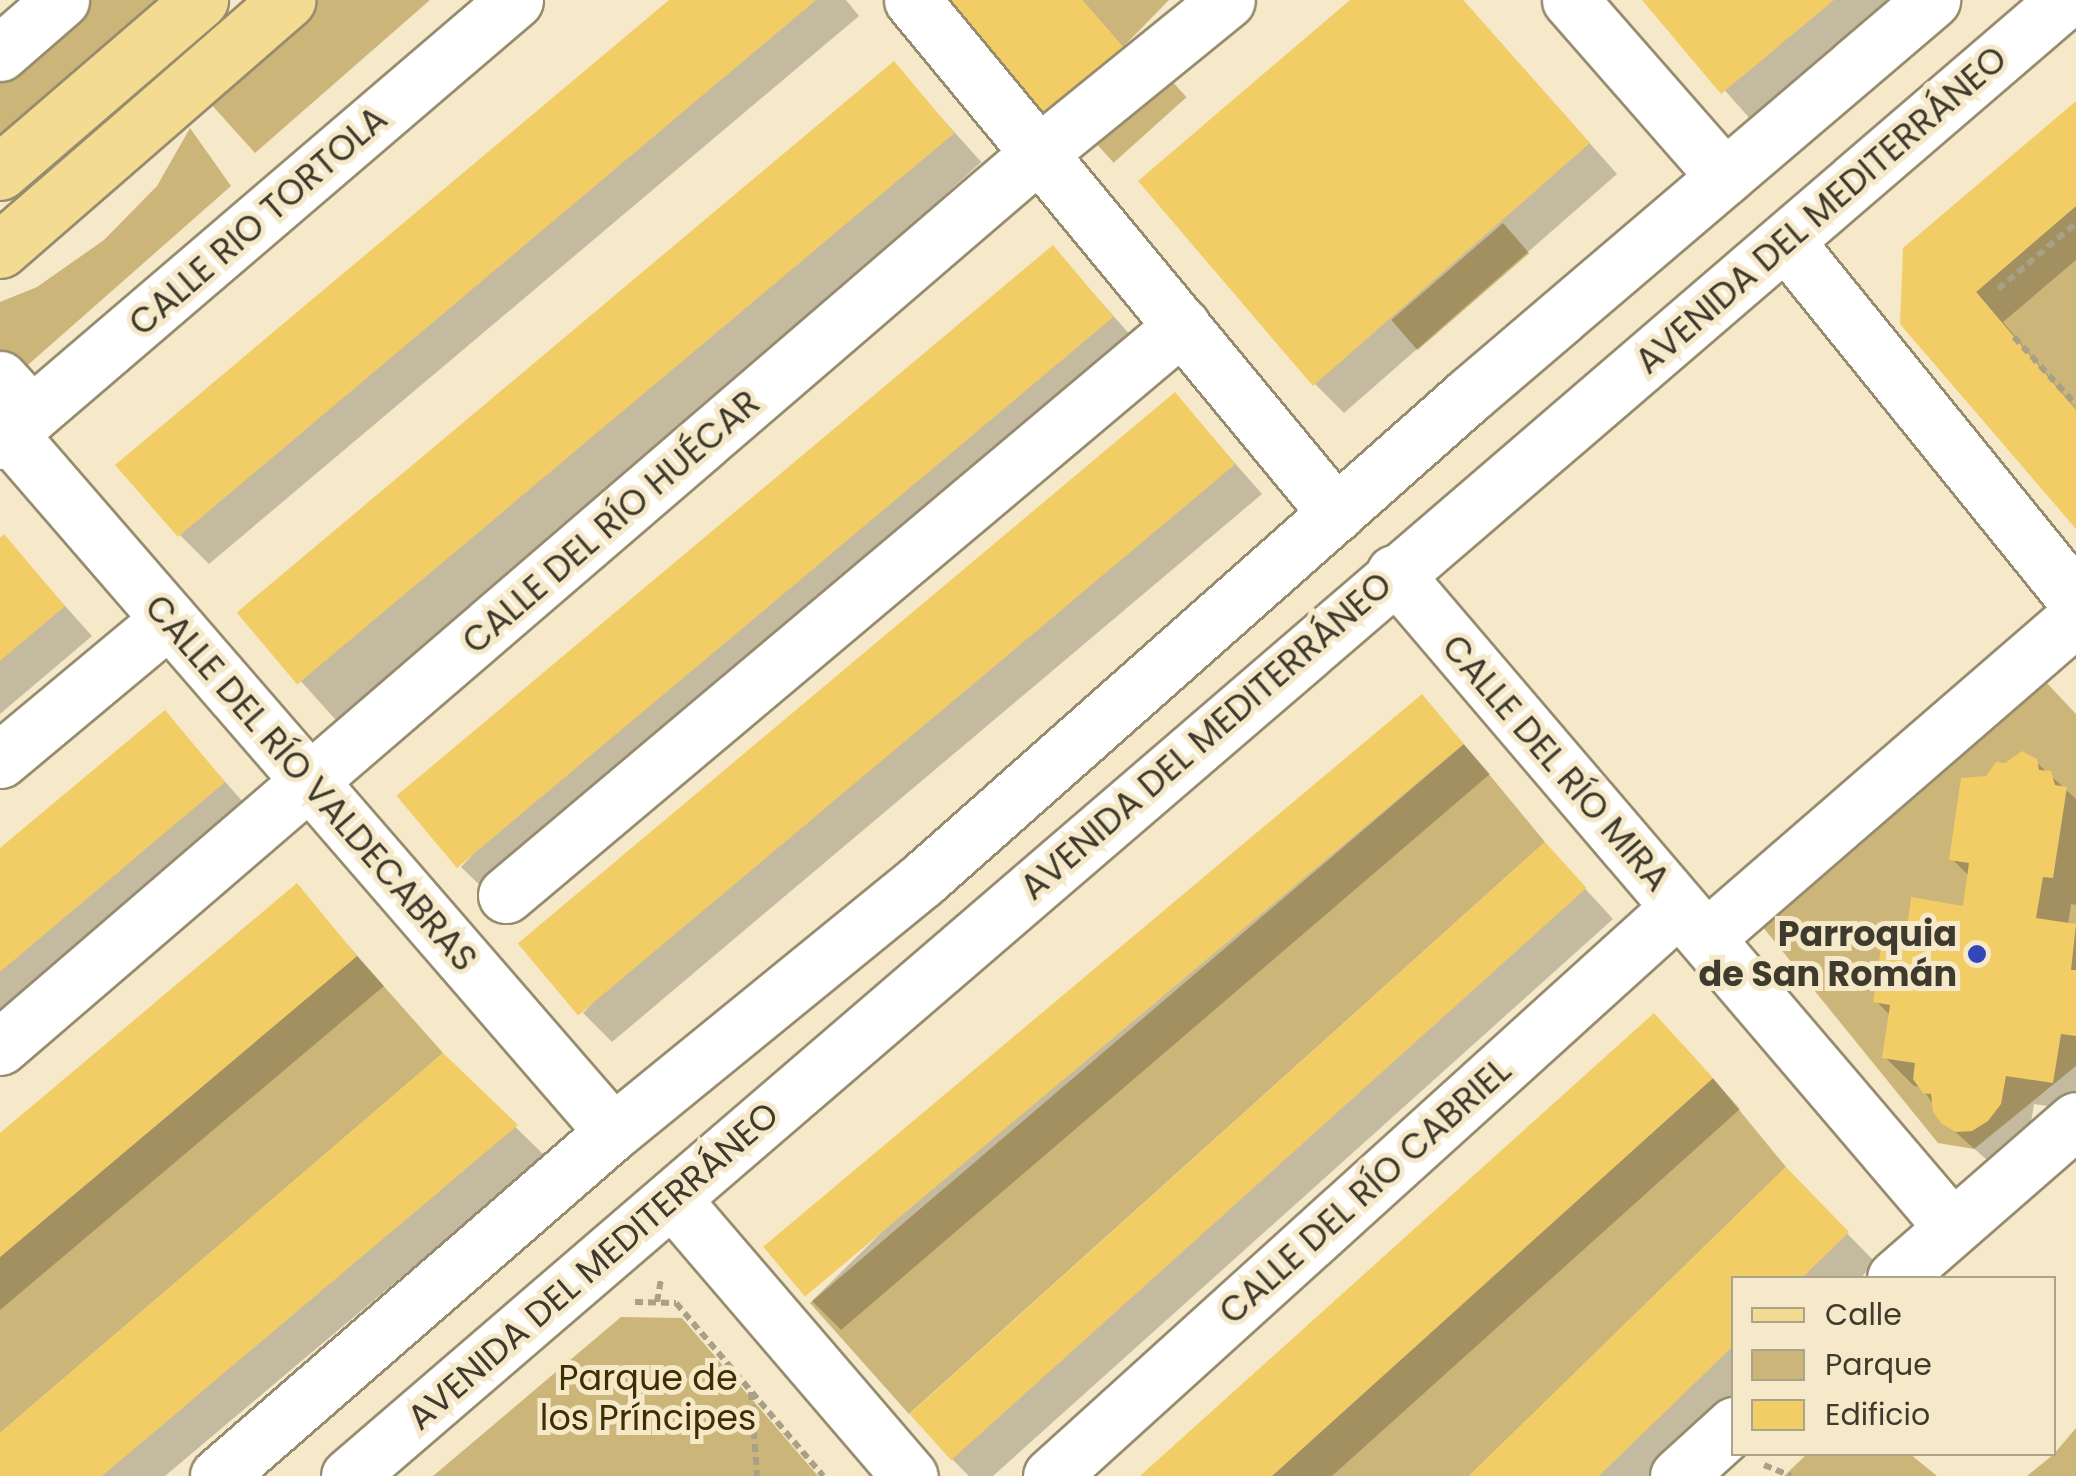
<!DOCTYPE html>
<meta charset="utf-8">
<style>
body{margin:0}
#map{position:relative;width:2076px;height:1476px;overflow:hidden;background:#f6e9c9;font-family:Poppins,sans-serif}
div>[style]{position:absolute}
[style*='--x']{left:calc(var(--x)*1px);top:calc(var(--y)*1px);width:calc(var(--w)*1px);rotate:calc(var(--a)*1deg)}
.green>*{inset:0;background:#ccb579;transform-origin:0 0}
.shadow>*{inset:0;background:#0003;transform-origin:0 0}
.building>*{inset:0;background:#f2cc65;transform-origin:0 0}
.path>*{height:6px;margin-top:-3px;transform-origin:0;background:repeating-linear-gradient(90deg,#a9a088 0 8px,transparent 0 13px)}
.roads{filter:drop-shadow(2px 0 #978c6e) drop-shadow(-2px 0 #978c6e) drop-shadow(0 2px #978c6e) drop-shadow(0 -2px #978c6e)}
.minor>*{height:55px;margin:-27.5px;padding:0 27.5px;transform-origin:27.5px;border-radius:27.5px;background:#fff}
.major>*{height:55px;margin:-27.5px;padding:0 27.5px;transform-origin:27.5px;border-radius:27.5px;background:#f4db92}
.dots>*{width:28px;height:28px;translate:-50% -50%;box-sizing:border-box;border:5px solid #f6e9c9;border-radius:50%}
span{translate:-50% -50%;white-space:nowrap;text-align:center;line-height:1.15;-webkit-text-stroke:10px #f6e9c9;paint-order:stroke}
.street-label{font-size:35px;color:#3e3a2d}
.poi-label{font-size:35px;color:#3e3a2d;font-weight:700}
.right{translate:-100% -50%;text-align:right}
.park-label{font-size:35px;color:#3e2f00}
.legend{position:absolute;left:1731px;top:1276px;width:325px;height:180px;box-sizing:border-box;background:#f6e9c9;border:2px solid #aca38b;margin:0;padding:12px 18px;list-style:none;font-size:30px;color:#3e3a2d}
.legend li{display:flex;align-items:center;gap:20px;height:50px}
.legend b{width:50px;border:2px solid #aca38b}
</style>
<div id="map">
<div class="green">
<div style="clip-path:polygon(85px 0,172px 0,0 153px,0 73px)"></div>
<div style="clip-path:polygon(312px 0,430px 0,255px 153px,201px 93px)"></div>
<div style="clip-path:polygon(1082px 0,1169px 0,1123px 47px)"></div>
<div style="left:1161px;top:69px;width:38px;height:98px;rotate:48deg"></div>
<div style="clip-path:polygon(190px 128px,231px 186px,12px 379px,0 360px,0 302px,37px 287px,104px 240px,157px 186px)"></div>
<div style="clip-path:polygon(2076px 206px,2076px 410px,1976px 292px)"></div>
<div style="left:1503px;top:223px;width:40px;height:148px;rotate:49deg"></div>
<div style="clip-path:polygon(2042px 678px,2076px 714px,2076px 1066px,1974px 1149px,1938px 1143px,1758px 921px)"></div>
<div style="clip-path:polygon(1464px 744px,1545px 842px,909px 1414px,810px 1303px)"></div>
<div style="clip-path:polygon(357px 956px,443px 1053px,0 1433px,0 1257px)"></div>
<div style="clip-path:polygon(1713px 1078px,1786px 1167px,1469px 1476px,1272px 1476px)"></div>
<div style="clip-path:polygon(621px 1317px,682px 1318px,818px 1476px,433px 1476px)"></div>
<div style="clip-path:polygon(2076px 1428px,2076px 1476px,2027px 1476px,2054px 1454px)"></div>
<div style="clip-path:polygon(1807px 1454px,1910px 1454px,1937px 1476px,1784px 1476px)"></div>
</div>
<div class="shadow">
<div style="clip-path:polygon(673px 0,846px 0,859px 16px,209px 564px,180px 535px)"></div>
<div style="clip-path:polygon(1354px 0,1463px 0,1617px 174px,1344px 413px,1315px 384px)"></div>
<div style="clip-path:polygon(1645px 0,1898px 0,1752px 121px)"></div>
<div style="left:893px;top:64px;width:132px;height:853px;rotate:48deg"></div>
<div style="clip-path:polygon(2076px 104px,2076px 260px,2003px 322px,2076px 409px,2076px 526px,1902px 323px)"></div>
<div style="clip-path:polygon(1053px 248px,1141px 347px,490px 895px,461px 867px)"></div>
<div style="clip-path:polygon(1175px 395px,1262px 494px,612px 1042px,583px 1013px)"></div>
<div style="clip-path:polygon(4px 538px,92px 636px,0 714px,0 541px)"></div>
<div style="clip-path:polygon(1422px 698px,1490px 774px,841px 1330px,812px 1301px)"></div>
<div style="clip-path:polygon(164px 713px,252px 812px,0 1025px,0 851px)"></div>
<div style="clip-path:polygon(2036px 762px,2076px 799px,2076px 905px,2071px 904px,2068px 925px,2076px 927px,2076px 1110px,2034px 1104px,2029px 1134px,2002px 1159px,1987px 1160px,1944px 1122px,1922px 1087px,1914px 1086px,1885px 1057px,1891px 1016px,1876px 1001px,1908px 940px,1965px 908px,1970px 877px,1952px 859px,1987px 778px)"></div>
<div style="clip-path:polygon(1545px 845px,1613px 919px,993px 1476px,969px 1476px,952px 1459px)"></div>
<div style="clip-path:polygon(297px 887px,384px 986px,0 1310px,0 1136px)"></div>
<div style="clip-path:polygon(1683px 1045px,1740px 1109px,1332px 1476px,1144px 1476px)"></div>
<div style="clip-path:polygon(443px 1056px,545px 1156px,165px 1476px,0 1476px,0 1437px)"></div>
<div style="clip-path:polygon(1786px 1171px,1876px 1263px,1860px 1278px,1734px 1278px,1734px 1402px,1657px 1476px,1473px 1476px)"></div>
</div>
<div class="building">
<div style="clip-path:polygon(669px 0,816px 0,178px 537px,115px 465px)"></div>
<div style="clip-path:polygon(948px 0,1082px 0,1123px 47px,1045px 118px)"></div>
<div style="clip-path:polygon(1350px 0,1463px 0,1590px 143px,1313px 386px,1138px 181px)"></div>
<div style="clip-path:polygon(1642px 0,1834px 0,1721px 94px)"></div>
<div style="left:894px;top:61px;width:94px;height:858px;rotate:50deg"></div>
<div style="clip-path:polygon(2076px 101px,2076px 206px,1976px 292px,2076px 410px,2076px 529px,1900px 324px,1903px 248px)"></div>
<div style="left:1053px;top:245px;width:94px;height:857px;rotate:50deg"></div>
<div style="left:1175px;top:392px;width:94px;height:858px;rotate:50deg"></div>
<div style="clip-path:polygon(4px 534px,65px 606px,0 661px,0 538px)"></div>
<div style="left:1422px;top:694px;width:65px;height:860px;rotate:50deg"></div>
<div style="clip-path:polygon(165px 710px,225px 782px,0 972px,0 848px)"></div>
<div style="clip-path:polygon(2022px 751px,2037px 759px,2039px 770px,2051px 771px,2055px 785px,2067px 787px,2053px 878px,2043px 877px,2036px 918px,2076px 924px,2071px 970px,2076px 970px,2076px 1036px,2061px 1034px,2053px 1083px,2006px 1076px,2001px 1104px,1988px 1121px,1972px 1131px,1956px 1132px,1942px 1124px,1933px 1112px,1931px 1094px,1923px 1093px,1913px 1079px,1915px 1063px,1882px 1058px,1890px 1005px,1873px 1002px,1883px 934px,1906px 937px,1911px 897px,1963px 906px,1969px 863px,1949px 860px,1961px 778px,1986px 776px,1996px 762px,2005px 763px)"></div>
<div style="left:1545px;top:842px;width:62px;height:855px;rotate:48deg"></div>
<div style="clip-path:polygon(297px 883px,357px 956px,0 1257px,0 1133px)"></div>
<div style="clip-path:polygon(1654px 1013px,1713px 1078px,1272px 1476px,1140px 1476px)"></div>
<div style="clip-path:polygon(443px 1053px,518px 1125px,102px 1476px,0 1476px,0 1433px)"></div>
<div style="clip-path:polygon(1786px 1167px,1849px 1232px,1802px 1278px,1734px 1278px,1734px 1345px,1599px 1476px,1469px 1476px)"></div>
</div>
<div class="path">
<div style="--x:1998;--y:289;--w:102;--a:-40.2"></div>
<div style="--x:2014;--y:337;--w:92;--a:47.6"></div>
<div style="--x:635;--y:1302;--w:41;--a:1.4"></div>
<div style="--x:676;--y:1303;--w:227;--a:49.6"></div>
<div style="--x:657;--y:1302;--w:23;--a:-80"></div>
<div style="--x:751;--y:1392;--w:84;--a:85.9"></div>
<div style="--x:1764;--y:1465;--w:29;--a:22"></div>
</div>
<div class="roads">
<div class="minor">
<div style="--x:912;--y:0;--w:666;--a:50.43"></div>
<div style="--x:1570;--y:0;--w:235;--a:48.8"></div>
<div style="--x:0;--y:53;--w:81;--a:-41"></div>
<div style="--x:1787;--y:243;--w:459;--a:51"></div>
<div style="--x:0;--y:379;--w:47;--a:47.6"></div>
<div style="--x:8;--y:433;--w:924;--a:49.12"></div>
<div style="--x:0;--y:441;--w:678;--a:-40.57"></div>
<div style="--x:1394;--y:573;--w:860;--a:49.53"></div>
<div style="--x:0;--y:760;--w:220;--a:-39.8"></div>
<div style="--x:506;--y:895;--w:884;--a:-40.09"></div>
<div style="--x:1706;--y:938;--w:490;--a:-40.9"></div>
<div style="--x:0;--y:1047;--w:1371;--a:-40.71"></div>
<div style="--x:1039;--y:153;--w:242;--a:-39.1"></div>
<div style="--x:672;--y:1199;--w:365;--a:49.4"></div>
<div style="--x:1895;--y:1278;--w:240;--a:-41.1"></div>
<div style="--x:218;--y:1476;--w:524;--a:-41.05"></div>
<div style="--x:613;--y:1132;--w:399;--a:-39.2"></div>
<div style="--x:922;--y:880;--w:731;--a:-41.56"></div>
<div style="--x:1469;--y:395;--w:609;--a:-40.47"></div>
<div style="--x:349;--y:1476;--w:2263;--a:-40.7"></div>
<div style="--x:1051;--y:1476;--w:847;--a:-42.18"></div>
<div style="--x:1678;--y:1476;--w:76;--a:-42.3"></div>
</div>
<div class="major">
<div style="--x:0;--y:172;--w:264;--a:-40.7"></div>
<div style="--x:0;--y:250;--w:381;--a:-41"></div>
</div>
</div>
<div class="dots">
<div style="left:1977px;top:954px;background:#3248ba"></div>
</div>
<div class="street-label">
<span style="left:1821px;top:210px;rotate:-41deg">AVENIDA DEL MEDITERRÁNEO</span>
<span style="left:258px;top:221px;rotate:-41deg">CALLE RIO TORTOLA</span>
<span style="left:611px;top:522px;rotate:-41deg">CALLE DEL RÍO HUÉCAR</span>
<span style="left:1206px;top:736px;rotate:-41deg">AVENIDA DEL MEDITERRÁNEO</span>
<span style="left:1556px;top:763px;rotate:49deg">CALLE DEL RÍO MIRA</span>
<span style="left:311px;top:783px;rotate:49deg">CALLE DEL RÍO VALDECABRAS</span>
<span style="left:1365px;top:1191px;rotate:-42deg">CALLE DEL RÍO CABRIEL</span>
<span style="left:593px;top:1266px;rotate:-41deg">AVENIDA DEL MEDITERRÁNEO</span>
</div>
<div class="poi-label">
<span class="right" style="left:1957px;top:954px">Parroquia<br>de San Román</span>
</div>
<div class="park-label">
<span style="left:648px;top:1398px">Parque de<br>los Príncipes</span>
</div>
<ul class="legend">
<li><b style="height:12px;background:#f4db92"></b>Calle</li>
<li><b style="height:28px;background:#ccb579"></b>Parque</li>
<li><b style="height:28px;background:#f2cc65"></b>Edificio</li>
</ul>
</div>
